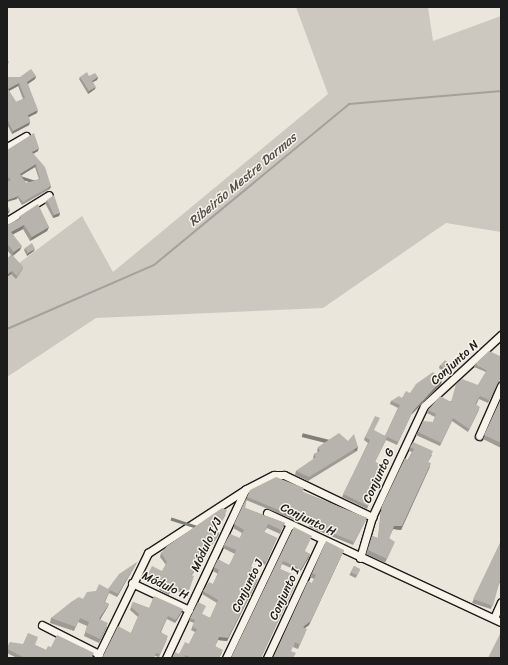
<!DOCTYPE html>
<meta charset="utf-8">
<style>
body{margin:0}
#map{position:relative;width:508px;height:665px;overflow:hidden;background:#eae6dc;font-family:Sriracha,sans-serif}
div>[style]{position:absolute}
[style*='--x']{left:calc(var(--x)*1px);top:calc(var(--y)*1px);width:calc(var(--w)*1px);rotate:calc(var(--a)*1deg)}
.green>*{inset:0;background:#ccc8c0}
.stream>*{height:2px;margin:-1px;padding:0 1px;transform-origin:1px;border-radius:1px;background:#a3a19a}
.roads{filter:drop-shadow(1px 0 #1c1c1c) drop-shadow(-1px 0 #1c1c1c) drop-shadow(0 1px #1c1c1c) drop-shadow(0 -1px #1c1c1c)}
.street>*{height:7px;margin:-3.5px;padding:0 3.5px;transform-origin:3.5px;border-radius:3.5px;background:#f7f3e8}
.wall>*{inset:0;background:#9d9b94;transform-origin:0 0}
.shaded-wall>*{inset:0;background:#7f7e78;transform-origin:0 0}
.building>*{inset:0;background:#b6b4ac;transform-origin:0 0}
span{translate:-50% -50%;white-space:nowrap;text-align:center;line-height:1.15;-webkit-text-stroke:3px #f7f3e8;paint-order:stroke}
.street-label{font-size:12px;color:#1c1c1c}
.water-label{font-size:13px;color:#52514e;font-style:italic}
.frame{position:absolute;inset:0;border:8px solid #1c1c1c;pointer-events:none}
</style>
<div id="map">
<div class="green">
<div style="clip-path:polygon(296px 7px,428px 7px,433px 41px,501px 16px,501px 232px,446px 223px,323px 308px,96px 318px,7px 377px,7px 272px,82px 216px,113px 272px,328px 94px)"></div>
</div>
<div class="stream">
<div style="--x:7;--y:329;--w:160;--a:-23.5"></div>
<div style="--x:154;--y:265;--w:253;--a:-39.5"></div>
<div style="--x:349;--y:104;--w:153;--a:-4.9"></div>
</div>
<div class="roads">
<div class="street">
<div style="--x:7;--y:147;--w:22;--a:-30"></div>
<div style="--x:7;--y:221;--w:49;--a:-31.8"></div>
<div style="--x:479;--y:436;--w:55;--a:-66.3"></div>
<div style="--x:267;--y:513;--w:258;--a:25"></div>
<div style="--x:360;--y:558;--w:43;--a:-73.7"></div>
<div style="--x:372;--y:517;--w:123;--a:-64.9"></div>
<div style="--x:424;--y:406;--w:105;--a:-42.7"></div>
<div style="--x:132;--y:583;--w:63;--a:25.3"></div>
<div style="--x:494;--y:618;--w:17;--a:-66"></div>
<div style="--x:42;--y:625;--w:64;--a:27"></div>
<div style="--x:97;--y:658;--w:117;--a:-64.1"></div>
<div style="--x:148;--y:553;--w:117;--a:-33.1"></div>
<div style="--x:246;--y:489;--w:31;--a:-27"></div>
<div style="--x:274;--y:475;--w:10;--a:0"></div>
<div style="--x:284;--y:475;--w:98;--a:25.5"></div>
<div style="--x:166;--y:658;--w:186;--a:-64.8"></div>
<div style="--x:226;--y:658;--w:148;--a:-64.5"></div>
<div style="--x:267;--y:658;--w:130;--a:-65"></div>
</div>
</div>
<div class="wall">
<div style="clip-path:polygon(evenodd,36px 76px,35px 79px,28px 84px,37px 113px,29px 117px,30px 122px,29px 125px,12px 134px,7px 124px,7px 77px,20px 77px,36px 76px,18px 86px,23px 99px,16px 102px,9px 91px,18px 86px)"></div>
<div style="clip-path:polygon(89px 76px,98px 77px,97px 80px,93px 82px,95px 89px,88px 94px,79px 79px,80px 77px)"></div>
<div style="clip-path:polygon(evenodd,7px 150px,38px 151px,33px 154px,50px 189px,22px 205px,7px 180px,7px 150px,35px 167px,39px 179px,26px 183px,21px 175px,35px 167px)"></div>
<div style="clip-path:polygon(47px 200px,60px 213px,59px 216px,53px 218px,45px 203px)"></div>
<div style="clip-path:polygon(20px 216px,49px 227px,47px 231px,30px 241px,23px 229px,13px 234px,20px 250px,13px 256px,23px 267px,22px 270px,16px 279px,11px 274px,7px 277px,7px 259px,11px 255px,7px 250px,7px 225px,18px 220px)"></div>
<div style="clip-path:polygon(25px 248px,34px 251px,27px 256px,24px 250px)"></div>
<div style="clip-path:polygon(475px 364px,501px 377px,488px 403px,479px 399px,476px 405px,479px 410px,468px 432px,452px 421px,440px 446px,416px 435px,418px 432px,433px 422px,435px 417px,427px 413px,428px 410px,451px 401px,478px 385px,486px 372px,474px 367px)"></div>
<div style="clip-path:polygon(440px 365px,451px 369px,446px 374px,439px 368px)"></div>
<div style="clip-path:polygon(441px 384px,411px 415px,397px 445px,386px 440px,375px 462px,384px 466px,367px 509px,342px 497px,368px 443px,364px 440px,365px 437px,374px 431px,385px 436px,398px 408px,390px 404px,391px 401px,402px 398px,410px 393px)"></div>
<div style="clip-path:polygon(501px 399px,501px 448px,483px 439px)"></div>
<div style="clip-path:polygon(348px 441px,357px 451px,308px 481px,295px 475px,296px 471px,314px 459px,313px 458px,314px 454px,318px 452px,317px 451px,318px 447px)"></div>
<div style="clip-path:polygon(410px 447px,432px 455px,428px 462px,430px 467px,401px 530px,393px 529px,389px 538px,393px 545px,385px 563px,366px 554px,372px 536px,378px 538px,381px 509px,382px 506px,412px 452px,409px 451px)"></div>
<div style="clip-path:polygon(303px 492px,367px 518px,353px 545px,309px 527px,310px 524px,298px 519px,297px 521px,246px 500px,245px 508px,285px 523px,283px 526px,280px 534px,267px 528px,264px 532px,277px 538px,265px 565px,254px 560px,251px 566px,257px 582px,227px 641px,218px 640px,215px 646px,222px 653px,219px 658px,172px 658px,179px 654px,189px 644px,195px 632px,191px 630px,194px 623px,189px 621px,190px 618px,202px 614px,210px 618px,217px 603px,202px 594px,203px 591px,213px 584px,218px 574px,213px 571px,214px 567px,229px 565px,231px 562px,235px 554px,223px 548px,224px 545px,240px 538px,242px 533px,233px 528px,247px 497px)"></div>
<div style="clip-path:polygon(226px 514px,220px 525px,217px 523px,211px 528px,219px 533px,218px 536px,192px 575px,187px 595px,171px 589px,169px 595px,159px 590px,161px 583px,147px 577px,148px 574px,162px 571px,166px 565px,160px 557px,161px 553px)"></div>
<div style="clip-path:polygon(294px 527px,305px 552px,310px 554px,309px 557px,300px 572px,282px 564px,280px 569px,296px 576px,292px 585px,295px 585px,261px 658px,231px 658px)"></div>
<div style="clip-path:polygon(501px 541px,501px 584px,499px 583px,491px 609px,472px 603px)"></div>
<div style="clip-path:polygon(344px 550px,309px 625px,305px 628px,305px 633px,298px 649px,293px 647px,312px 583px,314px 579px,310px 577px,312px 573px)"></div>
<div style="clip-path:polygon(137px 562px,136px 564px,117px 597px,109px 593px,105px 602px,109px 604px,107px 608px,100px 619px,107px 627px,99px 643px,84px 636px,87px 626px,78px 622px,74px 631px,50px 623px,51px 618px,96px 591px,108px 589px)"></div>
<div style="left:354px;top:566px;width:7px;height:10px;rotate:27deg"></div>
<div style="clip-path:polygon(133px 602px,149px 608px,182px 612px,175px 623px,167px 619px,165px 623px,161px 632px,167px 639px,159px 657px,155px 656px,131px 633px,138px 617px,130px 610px)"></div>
<div style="clip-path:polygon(23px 644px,35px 645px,46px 650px,51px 647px,92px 658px,17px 658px,7px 653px,7px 647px)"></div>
</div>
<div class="shaded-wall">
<div style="clip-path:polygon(36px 76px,35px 79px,26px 85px,27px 82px)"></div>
<div style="clip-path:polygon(98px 77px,97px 80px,91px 83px,92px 81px)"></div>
<div style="clip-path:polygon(19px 83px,18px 86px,7px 92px,8px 89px)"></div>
<div style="clip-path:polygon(96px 87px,95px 89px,88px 94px,89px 91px)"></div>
<div style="clip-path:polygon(38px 110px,37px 113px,27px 118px,28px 115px)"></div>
<div style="clip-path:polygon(30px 122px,29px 125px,12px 134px,13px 131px)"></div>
<div style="clip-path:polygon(39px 148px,38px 151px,31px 155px,32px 152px)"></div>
<div style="clip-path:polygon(36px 164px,35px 167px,19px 177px,20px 174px)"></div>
<div style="left:51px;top:186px;width:3px;height:32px;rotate:108deg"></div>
<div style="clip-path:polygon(18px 196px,17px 199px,7px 202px,7px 200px)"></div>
<div style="clip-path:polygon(10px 210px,9px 213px,7px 214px,7px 212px)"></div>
<div style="clip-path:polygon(60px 213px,59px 216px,53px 218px,54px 215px)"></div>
<div style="clip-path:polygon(24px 225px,23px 229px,10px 236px,11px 232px)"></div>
<div style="clip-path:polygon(49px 227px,47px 231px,30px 241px,32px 237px)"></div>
<div style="clip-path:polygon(22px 246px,20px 250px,12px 256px,14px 252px)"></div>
<div style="clip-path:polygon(35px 249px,34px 251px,27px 256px,28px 253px)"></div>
<div style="clip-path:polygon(12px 271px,11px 274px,7px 277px,8px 274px)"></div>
<div style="clip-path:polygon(452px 366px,451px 369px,446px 374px,447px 371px)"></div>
<div style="clip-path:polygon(442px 380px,441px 384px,411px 415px,397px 445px,413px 411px)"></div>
<div style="left:358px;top:447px;width:4px;height:57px;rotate:104deg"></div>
<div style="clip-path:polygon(431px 463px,401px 530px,393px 529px,387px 542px,394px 526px)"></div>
<div style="clip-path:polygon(218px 519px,217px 523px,209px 530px,210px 527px)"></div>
<div style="left:219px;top:533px;width:3px;height:50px;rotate:108deg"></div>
<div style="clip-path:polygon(344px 550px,309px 625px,301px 631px,303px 627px)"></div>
<div style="clip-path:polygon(310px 554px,309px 557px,300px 572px,301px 569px)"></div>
<div style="clip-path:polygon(137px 562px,136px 564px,117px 597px,118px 594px)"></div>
<div style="clip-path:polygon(258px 579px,227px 641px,218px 640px,214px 649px,219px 637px)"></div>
<div style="clip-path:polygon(109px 604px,107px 608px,98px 623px,99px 619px)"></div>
<div style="clip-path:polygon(183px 609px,182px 612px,175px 623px,176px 620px)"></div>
</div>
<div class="building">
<div style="clip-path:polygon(7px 57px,9px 63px,7px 64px)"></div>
<div style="clip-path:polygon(evenodd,31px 69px,36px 76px,27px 82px,38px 110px,28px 115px,30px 122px,13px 131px,7px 119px,7px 120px,7px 77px,20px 77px,31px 69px,19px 83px,25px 98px,16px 102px,8px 89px,19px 83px)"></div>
<div style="clip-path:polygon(87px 72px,89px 76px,95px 73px,98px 77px,92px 81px,96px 87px,89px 91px,80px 77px)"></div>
<div style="clip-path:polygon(evenodd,34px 133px,39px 148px,32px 152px,45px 167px,51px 186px,23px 202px,18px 196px,7px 200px,7px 182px,11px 180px,7px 176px,7px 150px,34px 133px,36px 164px,40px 179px,26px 183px,20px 174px,36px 164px)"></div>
<div style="clip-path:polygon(54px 195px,60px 213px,54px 215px,47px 200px)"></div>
<div style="clip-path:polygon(38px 204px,49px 227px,32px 237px,24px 225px,11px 232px,22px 246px,14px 252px,7px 244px,7px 225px,21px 218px,20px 216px)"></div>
<div style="clip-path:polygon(7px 205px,10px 210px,7px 212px)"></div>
<div style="clip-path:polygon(32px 243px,35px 249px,28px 253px,25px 248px)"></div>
<div style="clip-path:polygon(12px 255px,23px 267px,17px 276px,12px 271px,8px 274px,7px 272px,7px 259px)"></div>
<div style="clip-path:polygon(489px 351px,500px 356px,501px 354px,501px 376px,489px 400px,480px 396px,475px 404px,480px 407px,469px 429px,453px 418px,441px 443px,418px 432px,423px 421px,433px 422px,436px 414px,428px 410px,440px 396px,451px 402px,456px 384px,462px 379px,478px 385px,487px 370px,475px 364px)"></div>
<div style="left:445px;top:360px;width:9px;height:7px;rotate:41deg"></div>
<div style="clip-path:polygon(433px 372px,442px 380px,413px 411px,398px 442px,385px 436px,400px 405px,391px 401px,399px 396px,402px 398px,406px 391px,410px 393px,416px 384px)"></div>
<div style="clip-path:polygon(501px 399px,501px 443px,484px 435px)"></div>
<div style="clip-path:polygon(375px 416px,380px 418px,374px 430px,387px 437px,375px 462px,384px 466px,368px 506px,343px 494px,370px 440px,365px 437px)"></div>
<div style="clip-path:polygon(339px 433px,348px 441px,354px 434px,358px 447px,309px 477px,296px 471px,316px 457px,314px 454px,320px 451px,318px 447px)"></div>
<div style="clip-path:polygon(413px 442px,433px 451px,428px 462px,431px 463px,402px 526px,394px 526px,389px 538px,395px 542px,387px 559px,368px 550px,372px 536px,378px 538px,382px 506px,405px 458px,408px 460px,414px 449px,410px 447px)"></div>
<div style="clip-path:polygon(276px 477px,304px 488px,303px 492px,367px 518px,354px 542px,310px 524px,311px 521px,299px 516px,298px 518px,247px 497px,250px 490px)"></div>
<div style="clip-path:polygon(246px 499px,245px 508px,285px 523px,281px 530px,268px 524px,264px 532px,277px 538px,266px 562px,255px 557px,250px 566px,257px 569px,254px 576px,258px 579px,228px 638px,219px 637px,215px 646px,223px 650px,219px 658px,192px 658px,185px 655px,184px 658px,172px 658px,175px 652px,179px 654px,185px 642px,189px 644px,197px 629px,192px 627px,195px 620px,190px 618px,198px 602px,206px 606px,202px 614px,210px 618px,218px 600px,203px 591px,209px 582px,213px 584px,219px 570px,214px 567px,218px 559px,229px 565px,231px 562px,236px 550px,224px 545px,230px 534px,240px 538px,244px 530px,234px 524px)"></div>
<div style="clip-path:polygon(222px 508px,227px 510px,222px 521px,218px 519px,210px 527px,219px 533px,191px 575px,194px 576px,189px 591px,173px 586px,170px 591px,160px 587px,163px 580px,148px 574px,152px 566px,162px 571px,167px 562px,161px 553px,167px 546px)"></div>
<div style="clip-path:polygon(294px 527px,312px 536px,305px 551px,310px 554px,301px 569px,283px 561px,280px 569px,296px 576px,292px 585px,295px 585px,261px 658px,245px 658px,243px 657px,243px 658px,231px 658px)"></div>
<div style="clip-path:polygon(326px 541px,344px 550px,311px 621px,303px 627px,307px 629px,300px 645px,295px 642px,291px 651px,296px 653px,293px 658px,273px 658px,308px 581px,312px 583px,316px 575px,312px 573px)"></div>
<div style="clip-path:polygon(501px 541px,501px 580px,500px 580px,493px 606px,473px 599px)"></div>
<div style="clip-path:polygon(137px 562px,118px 594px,108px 589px,119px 574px)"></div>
<div style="left:354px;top:566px;width:7px;height:7px;rotate:27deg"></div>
<div style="clip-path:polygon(99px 584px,110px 590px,104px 602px,109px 604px,99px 619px,108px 623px,100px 639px,85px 632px,89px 622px,80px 618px,76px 627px,51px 618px,71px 602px,79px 597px,83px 599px,87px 592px,96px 591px)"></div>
<div style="clip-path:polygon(154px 596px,183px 609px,176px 620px,168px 616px,160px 632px,168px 636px,160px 654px,156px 653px,154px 658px,102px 658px,118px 626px,131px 633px,139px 614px,131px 607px,133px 602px,149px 608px)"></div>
<div style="clip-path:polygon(501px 632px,501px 658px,488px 658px)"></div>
<div style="clip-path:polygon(28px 633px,38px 637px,35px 645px,46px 650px,48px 646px,51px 647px,57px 635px,94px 653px,91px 658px,25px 658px,7px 649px,7px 647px,10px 642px,23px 644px)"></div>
</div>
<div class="street-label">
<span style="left:455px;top:363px;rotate:-42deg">Conjunto N</span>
<span style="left:379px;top:476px;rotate:-65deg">Conjunto G</span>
<span style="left:308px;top:520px;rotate:26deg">Conjunto H</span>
<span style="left:207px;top:545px;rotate:-65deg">Módulo I/J</span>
<span style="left:165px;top:586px;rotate:25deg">Módulo H</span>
<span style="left:248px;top:586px;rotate:-64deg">Conjunto J</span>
<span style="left:285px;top:594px;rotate:-65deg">Conjunto I</span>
</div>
<div class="water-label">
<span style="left:243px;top:180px;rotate:-40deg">Ribeirão Mestre Darmas</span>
</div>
<div class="frame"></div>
</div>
